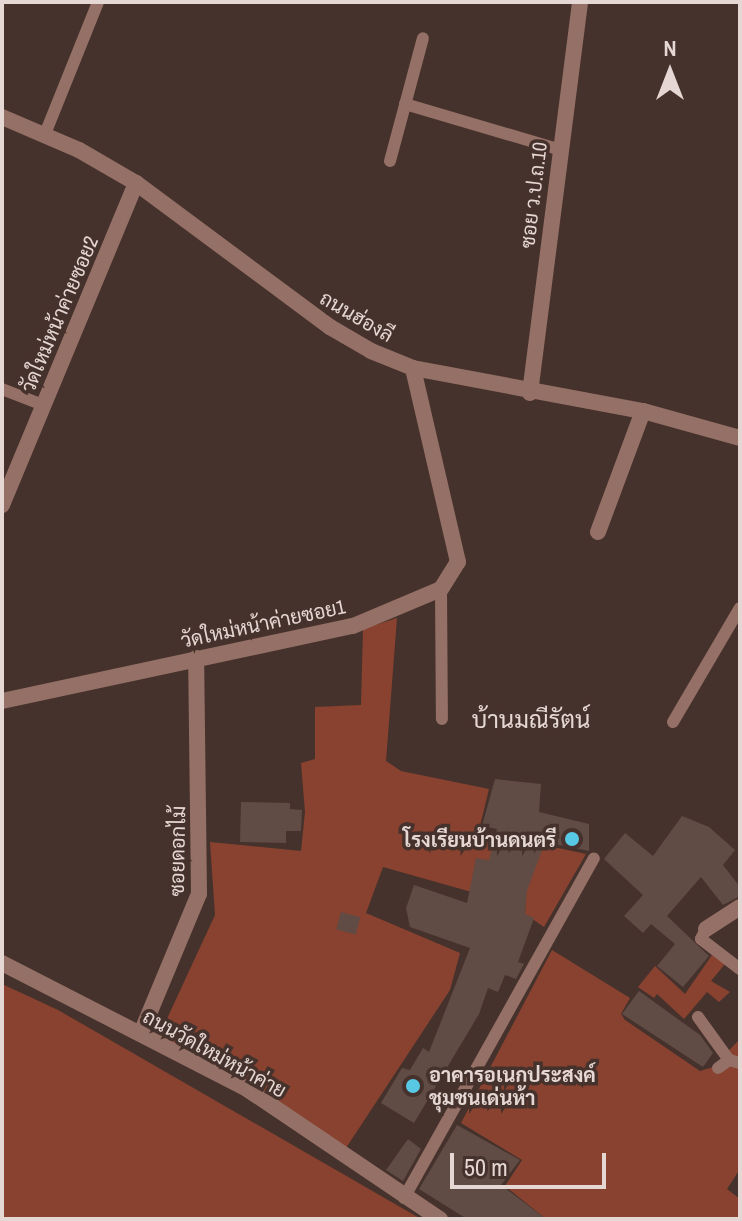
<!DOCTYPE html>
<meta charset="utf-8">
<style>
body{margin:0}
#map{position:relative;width:742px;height:1221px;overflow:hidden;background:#46322c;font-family:"Archivo Narrow",Sarabun,sans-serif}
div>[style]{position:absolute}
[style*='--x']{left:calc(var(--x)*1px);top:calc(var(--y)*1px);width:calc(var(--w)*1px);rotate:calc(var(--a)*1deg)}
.green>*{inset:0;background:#89422f}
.building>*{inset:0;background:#614b45;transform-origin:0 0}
.service>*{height:12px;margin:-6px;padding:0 6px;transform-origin:6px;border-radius:6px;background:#957066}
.minor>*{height:16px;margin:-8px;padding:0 8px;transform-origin:8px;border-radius:8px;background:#957066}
.tertiary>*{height:16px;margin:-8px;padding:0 8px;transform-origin:8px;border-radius:8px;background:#957066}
.dots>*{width:22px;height:22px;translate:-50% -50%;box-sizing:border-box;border:4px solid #46322c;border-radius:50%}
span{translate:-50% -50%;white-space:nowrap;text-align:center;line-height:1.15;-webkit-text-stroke:7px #46322c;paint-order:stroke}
.street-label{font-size:20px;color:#e5d7d3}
.poi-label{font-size:20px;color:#e5d7d3;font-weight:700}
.right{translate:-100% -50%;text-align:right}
.left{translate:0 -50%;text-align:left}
.quarter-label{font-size:24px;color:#e5d7d3}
.frame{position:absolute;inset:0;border:4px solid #e5d7d3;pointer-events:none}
.north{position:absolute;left:630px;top:32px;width:80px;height:80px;-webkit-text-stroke:6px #46322c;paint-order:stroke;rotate:0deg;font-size:22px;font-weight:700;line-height:32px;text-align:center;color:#e5d7d3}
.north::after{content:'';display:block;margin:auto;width:28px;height:36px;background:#e5d7d3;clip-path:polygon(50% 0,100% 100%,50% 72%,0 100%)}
.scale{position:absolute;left:450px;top:1153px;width:156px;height:36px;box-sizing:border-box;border:4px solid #e5d7d3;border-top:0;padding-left:10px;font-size:24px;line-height:28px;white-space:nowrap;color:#e5d7d3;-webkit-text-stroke:6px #46322c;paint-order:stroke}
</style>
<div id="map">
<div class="green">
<div style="clip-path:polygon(397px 618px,386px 761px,401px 771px,489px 789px,479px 830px,483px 832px,586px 854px,544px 927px,525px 914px,526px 898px,468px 891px,383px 867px,366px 913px,460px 953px,450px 990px,346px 1148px,225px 1070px,159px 1036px,215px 915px,210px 842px,301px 851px,305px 812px,301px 763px,315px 759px,315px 707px,361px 705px,363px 629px)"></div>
<div style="clip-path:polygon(552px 950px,630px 998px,621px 1014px,625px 1020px,700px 1071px,713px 1067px,740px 1039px,740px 1169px,727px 1189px,740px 1199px,740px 1219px,546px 1219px,505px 1186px,522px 1160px,461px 1123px)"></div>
<div style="clip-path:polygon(712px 955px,725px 964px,711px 981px,730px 992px,719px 1002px,707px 992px,684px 1019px,657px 994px,654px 998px,638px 987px,655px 966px,685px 994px)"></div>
<div style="clip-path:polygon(2px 984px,58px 1010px,421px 1219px,2px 1219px)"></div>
</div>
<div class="building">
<div style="clip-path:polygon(495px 779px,541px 784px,539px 812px,589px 824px,589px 851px,545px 842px,527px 891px,525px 914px,534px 918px,518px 962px,524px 964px,516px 979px,505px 975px,498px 992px,488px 988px,479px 1014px,414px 1123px,381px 1103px,402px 1068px,410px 1070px,423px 1048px,429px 1052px,470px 948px,410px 927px,406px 908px,414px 885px,467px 903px,476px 858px,489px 860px,497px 829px,482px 826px)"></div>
<div style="clip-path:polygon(241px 802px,290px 803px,290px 809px,302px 810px,301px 831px,286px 831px,286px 843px,240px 842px)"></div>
<div style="clip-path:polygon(682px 816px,709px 827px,735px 850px,723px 865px,740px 887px,740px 896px,723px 905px,701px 877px,667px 916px,709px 956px,683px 987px,657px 966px,675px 944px,651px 924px,643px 933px,624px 916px,643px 895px,604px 859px,625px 833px,653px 856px)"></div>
<div style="left:341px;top:912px;width:20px;height:18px;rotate:15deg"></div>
<div style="clip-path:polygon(639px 991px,700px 1035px,713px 1053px,703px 1067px,622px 1014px)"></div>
<div style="clip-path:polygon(457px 1125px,520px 1160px,501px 1185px,546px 1219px,467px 1219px,419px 1189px)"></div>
<div style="clip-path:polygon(408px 1139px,421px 1149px,403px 1181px,386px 1170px)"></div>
</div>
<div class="service">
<div style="--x:405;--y:104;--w:159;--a:16.4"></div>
<div style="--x:45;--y:134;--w:142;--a:-68.1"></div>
<div style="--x:390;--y:161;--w:127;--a:-75"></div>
<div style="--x:2;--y:389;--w:44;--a:21.3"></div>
<div style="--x:441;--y:589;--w:130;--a:89.6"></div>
<div style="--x:673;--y:722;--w:132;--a:-59.6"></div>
<div style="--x:706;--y:929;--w:11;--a:117"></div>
<div style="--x:701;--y:939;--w:49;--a:37.6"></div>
<div style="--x:698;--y:1017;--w:53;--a:54.2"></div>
<div style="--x:718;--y:1068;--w:14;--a:-36"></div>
<div style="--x:729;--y:1060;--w:11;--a:15"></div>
<div style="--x:404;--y:1198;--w:389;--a:-60.8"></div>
</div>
<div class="minor">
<div style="--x:530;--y:393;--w:394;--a:-82.7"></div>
<div style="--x:2;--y:505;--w:349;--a:-67.4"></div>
<div style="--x:598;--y:532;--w:129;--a:-69.6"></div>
<div style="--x:2;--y:701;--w:359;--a:-12.1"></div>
<div style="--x:353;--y:626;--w:95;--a:-22.8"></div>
<div style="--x:441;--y:589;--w:32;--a:-58"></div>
<div style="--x:458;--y:562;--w:199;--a:-103.1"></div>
<div style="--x:706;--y:929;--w:40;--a:-32.9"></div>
<div style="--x:2;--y:963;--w:276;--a:27.2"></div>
<div style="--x:247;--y:1089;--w:233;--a:34"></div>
<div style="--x:141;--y:1033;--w:151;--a:-67.4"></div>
<div style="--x:199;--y:894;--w:236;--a:-90.7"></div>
</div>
<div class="tertiary">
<div style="--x:2;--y:117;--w:84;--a:23.2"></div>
<div style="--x:79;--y:150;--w:66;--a:30.1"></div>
<div style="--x:136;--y:183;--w:242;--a:36.6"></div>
<div style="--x:330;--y:327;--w:48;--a:30.3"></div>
<div style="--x:371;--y:351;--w:45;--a:22"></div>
<div style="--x:413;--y:368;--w:234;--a:10.6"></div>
<div style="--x:643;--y:411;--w:101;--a:15.6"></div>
</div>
<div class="dots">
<div style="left:572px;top:839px;background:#58c9e4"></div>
<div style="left:413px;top:1086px;background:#58c9e4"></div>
</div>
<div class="street-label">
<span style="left:533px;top:195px;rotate:-83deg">ซอย ว.ป.ถ.10</span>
<span style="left:59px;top:314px;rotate:-67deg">วัดใหม่หน้าค่ายซอย2</span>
<span style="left:357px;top:316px;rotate:30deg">ถนนฮ่องลี</span>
<span style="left:263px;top:623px;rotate:-12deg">วัดใหม่หน้าค่ายซอย1</span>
<span style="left:177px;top:851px;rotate:-89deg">ซอยดอกไม้</span>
<span style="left:215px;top:1053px;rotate:29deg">ถนนวัดใหม่หน้าค่าย</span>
</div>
<div class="poi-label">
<span class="right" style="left:556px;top:839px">โรงเรียนบ้านดนตรี</span>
<span class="left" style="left:429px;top:1086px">อาคารอเนกประสงค์<br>ชุมชนเด่นห้า</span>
</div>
<div class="quarter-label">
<span style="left:531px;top:720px">บ้านมณีรัตน์</span>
</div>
<div class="frame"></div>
<div class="north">N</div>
<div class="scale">50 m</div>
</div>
